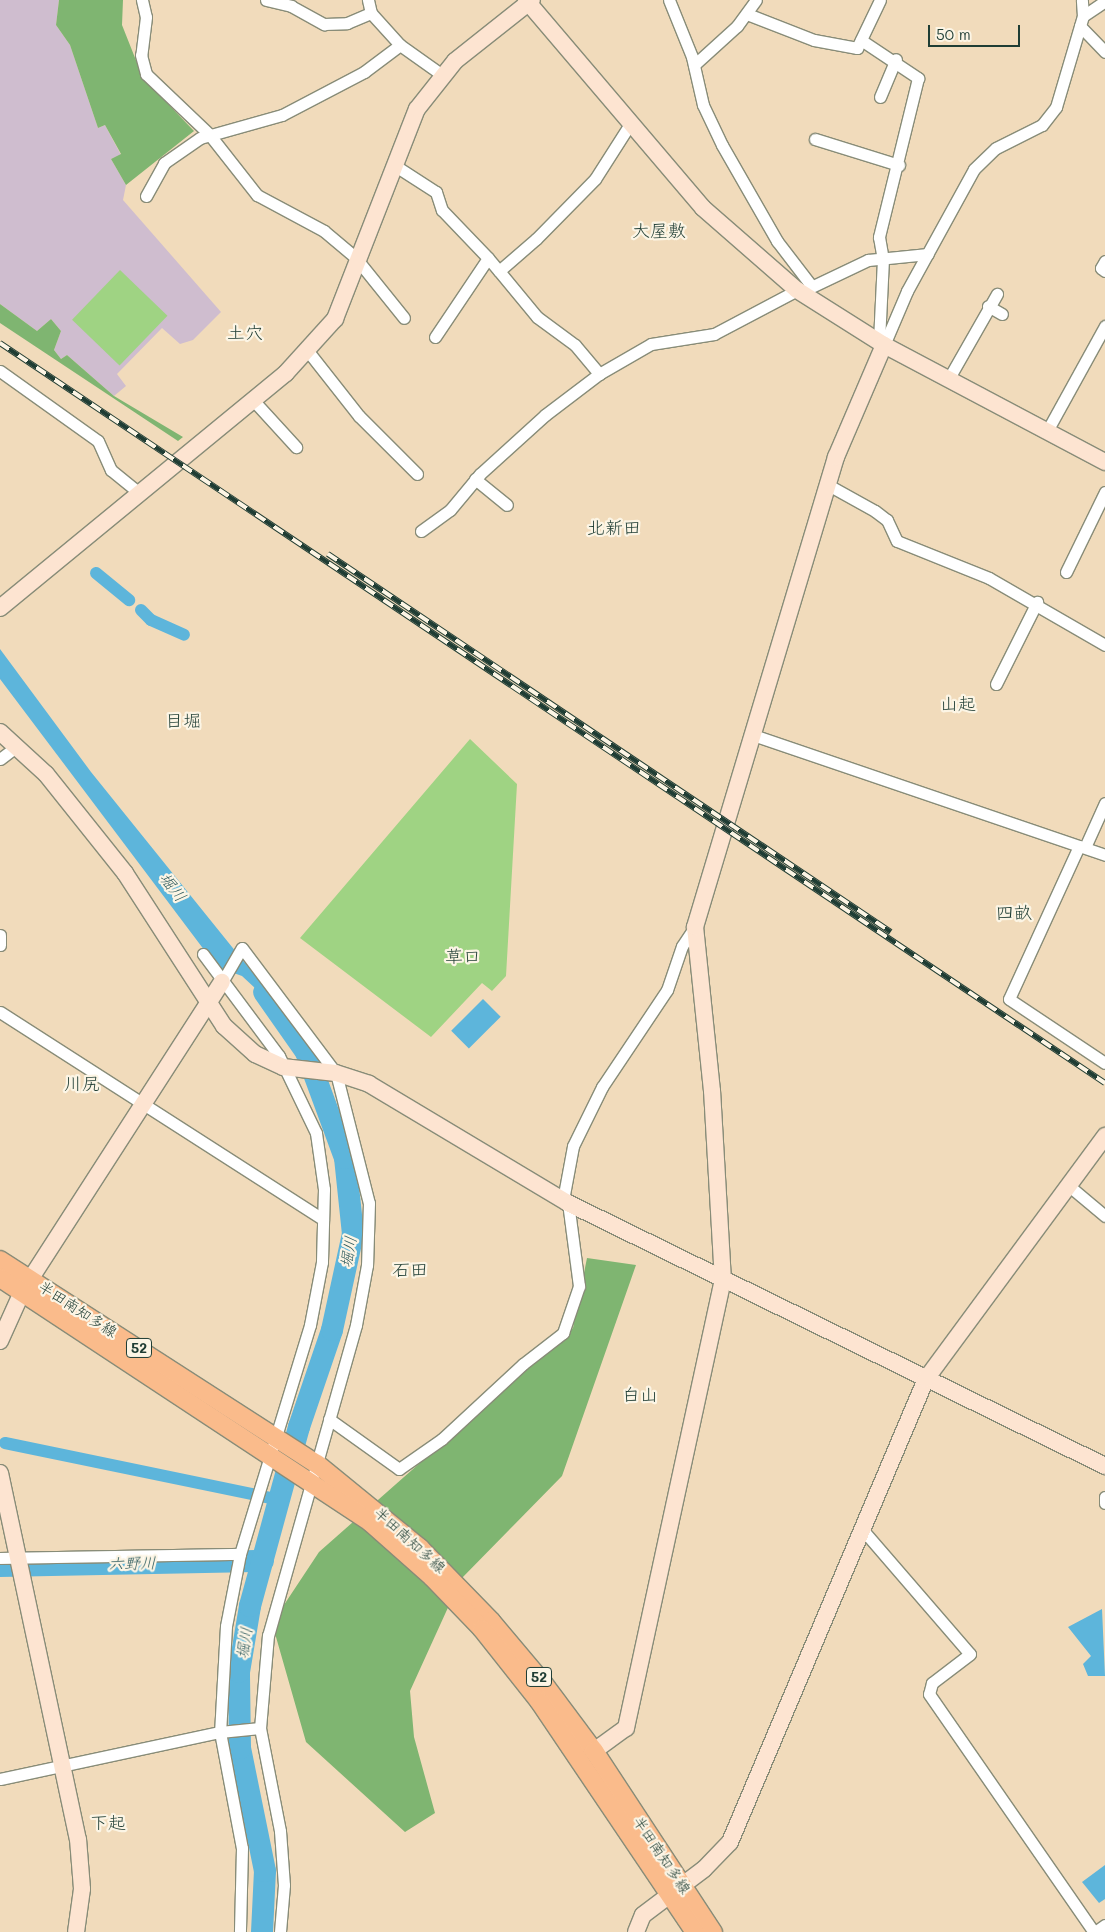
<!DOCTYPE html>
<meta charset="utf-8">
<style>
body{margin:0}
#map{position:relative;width:1105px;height:1932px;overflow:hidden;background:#f1dbbb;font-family:Mali,"Klee One",sans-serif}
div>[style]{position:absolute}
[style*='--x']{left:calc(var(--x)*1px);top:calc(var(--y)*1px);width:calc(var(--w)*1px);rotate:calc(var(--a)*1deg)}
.industrial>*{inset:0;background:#cfbdcf}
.green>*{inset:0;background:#9fd383;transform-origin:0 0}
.forest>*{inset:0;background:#7fb571}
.water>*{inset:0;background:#5db5db;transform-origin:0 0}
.canal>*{height:12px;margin:-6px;padding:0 6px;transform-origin:6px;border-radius:6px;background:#5db5db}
.river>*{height:22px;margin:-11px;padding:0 11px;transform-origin:11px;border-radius:11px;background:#5db5db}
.roads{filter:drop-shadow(1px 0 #888c78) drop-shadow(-1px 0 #888c78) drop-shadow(0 1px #888c78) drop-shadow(0 -1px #888c78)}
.street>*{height:11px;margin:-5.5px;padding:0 5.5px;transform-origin:5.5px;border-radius:5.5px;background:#fff}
.secondary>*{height:16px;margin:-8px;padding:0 8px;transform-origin:8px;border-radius:8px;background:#fde4d1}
.primary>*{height:18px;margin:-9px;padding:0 9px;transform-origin:9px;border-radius:9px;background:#fabb8b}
.rail>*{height:5.5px;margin-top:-2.75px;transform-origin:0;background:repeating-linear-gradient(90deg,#fcf5e5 0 11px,#1f3d34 0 22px);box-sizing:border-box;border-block:1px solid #1f3d34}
span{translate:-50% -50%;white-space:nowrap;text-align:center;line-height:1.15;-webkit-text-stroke:4.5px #fcf5e5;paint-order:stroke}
.shield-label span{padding:1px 4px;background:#fcf5e5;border:1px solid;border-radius:4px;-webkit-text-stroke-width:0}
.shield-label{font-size:14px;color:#1f3d34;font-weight:700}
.street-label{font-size:15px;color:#1f3d34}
.water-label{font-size:16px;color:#2e5b5e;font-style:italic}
.quarter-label{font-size:18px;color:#1f3d34}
.scale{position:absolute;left:928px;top:25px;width:92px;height:22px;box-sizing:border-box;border:2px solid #1f3d34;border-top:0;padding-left:6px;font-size:15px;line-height:18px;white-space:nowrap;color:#1f3d34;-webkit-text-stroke:4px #fcf5e5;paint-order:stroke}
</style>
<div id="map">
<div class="industrial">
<div style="clip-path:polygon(0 0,59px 0,56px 25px,70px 45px,98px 128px,105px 125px,121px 155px,111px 159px,126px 185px,123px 200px,221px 312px,193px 340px,180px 344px,162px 328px,117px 374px,126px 386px,114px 396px,67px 355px,61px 359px,54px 350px,61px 331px,51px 319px,37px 331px,0 304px)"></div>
</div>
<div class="green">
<div style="left:120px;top:270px;width:66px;height:69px;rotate:44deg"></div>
<div style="clip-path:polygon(470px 739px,517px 784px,506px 976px,492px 991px,482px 983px,431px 1037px,300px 938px)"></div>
</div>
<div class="forest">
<div style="clip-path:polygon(59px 0,123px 0,122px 25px,143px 78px,194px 131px,126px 185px,111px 159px,121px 154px,105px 125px,98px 128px,70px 45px,56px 25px)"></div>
<div style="clip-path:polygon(0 304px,37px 331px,51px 319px,61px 331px,54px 350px,61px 359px,67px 355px,114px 396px,183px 437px,178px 441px,0 323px)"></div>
<div style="clip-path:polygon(587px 1258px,636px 1265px,562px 1476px,461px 1579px,410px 1691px,414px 1737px,435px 1813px,405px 1832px,306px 1742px,272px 1623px,319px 1552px,573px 1328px)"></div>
</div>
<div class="water">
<div style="clip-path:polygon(0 649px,91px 772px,295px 1025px,242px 976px,217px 967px,0 679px)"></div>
<div style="left:483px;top:999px;width:25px;height:45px;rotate:45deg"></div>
<div style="clip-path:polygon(1102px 1609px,1105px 1676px,1088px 1676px,1083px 1664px,1091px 1656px,1068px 1627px)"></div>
<div style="clip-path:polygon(1105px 1865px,1105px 1899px,1099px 1903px,1082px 1882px)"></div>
</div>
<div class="canal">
<div style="--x:96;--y:573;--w:43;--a:39.3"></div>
<div style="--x:141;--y:610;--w:14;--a:45"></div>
<div style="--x:151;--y:620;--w:36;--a:24"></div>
<div style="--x:5;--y:1443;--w:282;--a:11.7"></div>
</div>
<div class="river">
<div style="--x:0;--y:1566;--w:263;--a:-1.1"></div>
<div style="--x:262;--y:1932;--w:61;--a:-87.2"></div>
<div style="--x:265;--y:1871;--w:126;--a:-101.5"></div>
<div style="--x:240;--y:1748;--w:76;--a:-90.8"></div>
<div style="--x:239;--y:1672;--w:67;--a:-80.5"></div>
<div style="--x:250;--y:1606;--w:186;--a:-74.7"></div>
<div style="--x:299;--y:1427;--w:102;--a:-71.2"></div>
<div style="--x:332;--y:1330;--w:98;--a:-77.7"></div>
<div style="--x:353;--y:1234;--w:76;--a:-96"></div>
<div style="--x:345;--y:1158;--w:113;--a:-110.2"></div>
<div style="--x:306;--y:1052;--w:73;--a:-125"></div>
</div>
<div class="roads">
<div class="street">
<div style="--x:142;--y:0;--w:17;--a:77"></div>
<div style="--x:146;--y:17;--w:38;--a:97"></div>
<div style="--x:141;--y:55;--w:20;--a:75"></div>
<div style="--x:146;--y:74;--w:87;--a:43.6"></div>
<div style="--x:209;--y:134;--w:78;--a:51.8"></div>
<div style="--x:257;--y:195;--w:76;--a:28.2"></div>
<div style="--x:324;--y:231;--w:40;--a:40"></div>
<div style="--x:355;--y:257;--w:78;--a:51.2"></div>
<div style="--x:266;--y:0;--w:26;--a:13"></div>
<div style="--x:291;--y:6;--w:38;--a:29"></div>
<div style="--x:324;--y:24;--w:23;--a:-2"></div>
<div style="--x:347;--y:23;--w:26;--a:-23"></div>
<div style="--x:368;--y:0;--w:13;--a:77"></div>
<div style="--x:371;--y:13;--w:43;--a:47.8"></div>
<div style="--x:400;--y:45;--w:50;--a:35.3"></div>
<div style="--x:669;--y:0;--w:61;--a:68"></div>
<div style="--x:692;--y:57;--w:49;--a:77.1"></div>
<div style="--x:703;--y:105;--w:44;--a:64.6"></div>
<div style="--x:722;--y:145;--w:111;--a:60.2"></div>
<div style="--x:777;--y:241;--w:54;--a:52.5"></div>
<div style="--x:747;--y:14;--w:72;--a:21.2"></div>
<div style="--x:814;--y:40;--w:44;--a:10.5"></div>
<div style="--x:857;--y:48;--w:53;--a:-64.4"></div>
<div style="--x:1083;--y:16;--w:27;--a:-34"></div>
<div style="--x:1080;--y:26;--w:36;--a:46"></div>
<div style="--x:861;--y:40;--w:69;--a:33.7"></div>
<div style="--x:918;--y:78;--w:164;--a:103.8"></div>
<div style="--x:879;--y:237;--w:22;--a:80"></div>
<div style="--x:883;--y:259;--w:83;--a:92.8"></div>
<div style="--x:694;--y:65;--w:58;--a:-42.2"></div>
<div style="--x:737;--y:26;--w:32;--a:-54"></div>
<div style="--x:880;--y:97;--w:41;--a:-67.2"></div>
<div style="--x:815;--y:139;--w:88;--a:17.2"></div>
<div style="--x:394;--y:165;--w:50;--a:32.7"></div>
<div style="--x:436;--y:192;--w:19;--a:72"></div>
<div style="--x:442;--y:210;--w:66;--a:46.2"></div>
<div style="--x:146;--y:196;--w:38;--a:-61"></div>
<div style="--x:164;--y:163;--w:44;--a:-34.8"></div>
<div style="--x:200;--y:138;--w:85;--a:-15.7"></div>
<div style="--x:282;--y:115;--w:93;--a:-27.7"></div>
<div style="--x:364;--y:72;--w:45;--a:-36.9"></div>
<div style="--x:1105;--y:261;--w:8;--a:120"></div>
<div style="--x:1101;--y:268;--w:5;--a:37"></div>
<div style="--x:499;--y:271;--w:60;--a:50.4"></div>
<div style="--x:537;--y:317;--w:47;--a:36.4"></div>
<div style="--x:575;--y:345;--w:38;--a:50"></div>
<div style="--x:807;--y:289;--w:68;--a:-25.4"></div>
<div style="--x:868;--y:260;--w:60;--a:-5.7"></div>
<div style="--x:988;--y:306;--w:16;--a:30"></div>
<div style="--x:435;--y:337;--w:95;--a:-56.1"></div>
<div style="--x:488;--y:258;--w:17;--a:50"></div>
<div style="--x:499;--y:271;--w:49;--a:-40.9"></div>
<div style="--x:536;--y:239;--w:84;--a:-45.5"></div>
<div style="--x:595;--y:179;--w:65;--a:-57.5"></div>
<div style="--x:884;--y:345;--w:59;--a:-66.9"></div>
<div style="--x:907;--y:291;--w:139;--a:-61.2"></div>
<div style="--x:974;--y:169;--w:30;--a:-44"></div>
<div style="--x:996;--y:148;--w:51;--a:-26.6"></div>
<div style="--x:1042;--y:125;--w:23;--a:-52"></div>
<div style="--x:1056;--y:107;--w:95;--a:-73.5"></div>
<div style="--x:1083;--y:16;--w:16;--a:-94"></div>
<div style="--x:307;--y:350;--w:84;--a:51.8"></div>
<div style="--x:359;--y:416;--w:82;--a:45"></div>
<div style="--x:0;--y:371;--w:120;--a:35.5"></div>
<div style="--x:98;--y:441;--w:32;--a:66"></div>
<div style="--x:111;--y:470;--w:36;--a:39"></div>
<div style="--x:949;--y:378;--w:97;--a:-60.3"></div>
<div style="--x:253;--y:400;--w:64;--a:47.5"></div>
<div style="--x:1047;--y:431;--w:120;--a:-61.1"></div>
<div style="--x:475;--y:479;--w:41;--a:39.1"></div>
<div style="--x:830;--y:486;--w:51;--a:29.1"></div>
<div style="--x:875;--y:511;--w:15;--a:37"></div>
<div style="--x:887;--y:520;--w:23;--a:65"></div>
<div style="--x:897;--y:541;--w:99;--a:21.9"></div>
<div style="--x:989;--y:578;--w:134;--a:30"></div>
<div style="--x:421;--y:531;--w:36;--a:-36"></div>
<div style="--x:450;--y:510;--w:47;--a:-50.2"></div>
<div style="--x:480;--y:474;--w:88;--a:-42.2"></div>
<div style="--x:545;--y:415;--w:68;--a:-37.2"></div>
<div style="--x:599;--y:374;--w:60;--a:-30"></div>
<div style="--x:651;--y:344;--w:64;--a:-9"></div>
<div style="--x:714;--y:334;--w:94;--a:-27.9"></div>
<div style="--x:1066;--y:572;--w:89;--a:-64"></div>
<div style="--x:996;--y:684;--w:92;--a:-63.4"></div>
<div style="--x:753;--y:735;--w:372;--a:18.8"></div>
<div style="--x:0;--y:759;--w:20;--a:-37"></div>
<div style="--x:1086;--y:845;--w:46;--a:-65.7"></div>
<div style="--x:1079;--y:846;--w:168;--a:114.6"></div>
<div style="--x:1009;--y:999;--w:115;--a:33.7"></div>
<div style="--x:0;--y:935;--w:10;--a:90"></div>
<div style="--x:203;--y:954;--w:127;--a:53.3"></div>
<div style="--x:279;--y:1056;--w:85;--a:64.3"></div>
<div style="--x:316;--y:1133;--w:57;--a:81.9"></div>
<div style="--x:324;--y:1189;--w:73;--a:91.6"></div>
<div style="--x:322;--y:1262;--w:64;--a:100.8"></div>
<div style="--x:310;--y:1325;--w:239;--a:107"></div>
<div style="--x:240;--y:1554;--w:73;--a:101"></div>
<div style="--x:226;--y:1626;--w:106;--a:93.2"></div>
<div style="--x:220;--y:1732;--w:118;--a:79.3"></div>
<div style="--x:242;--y:1848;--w:84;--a:91.4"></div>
<div style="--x:222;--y:982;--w:39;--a:-60"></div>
<div style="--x:242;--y:948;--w:156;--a:53.1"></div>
<div style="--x:336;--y:1073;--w:134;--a:75.8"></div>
<div style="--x:369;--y:1203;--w:62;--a:91.8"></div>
<div style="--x:367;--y:1265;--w:61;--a:100.4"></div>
<div style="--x:356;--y:1325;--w:322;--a:105.8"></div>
<div style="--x:268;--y:1635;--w:93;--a:94.9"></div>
<div style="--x:260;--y:1728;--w:105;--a:79"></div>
<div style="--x:280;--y:1831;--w:54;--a:85.8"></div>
<div style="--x:284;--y:1885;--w:47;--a:94.9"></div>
<div style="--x:0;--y:1012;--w:384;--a:32.7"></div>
<div style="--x:1068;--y:1185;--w:48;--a:40"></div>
<div style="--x:563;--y:1200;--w:55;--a:-79.5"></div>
<div style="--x:573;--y:1146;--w:66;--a:-63.8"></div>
<div style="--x:602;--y:1087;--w:117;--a:-56.2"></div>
<div style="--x:667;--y:990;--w:46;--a:-71.2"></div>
<div style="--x:682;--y:946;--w:23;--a:-56"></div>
<div style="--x:329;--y:1419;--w:86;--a:35.5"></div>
<div style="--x:399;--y:1469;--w:52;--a:-34.9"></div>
<div style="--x:442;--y:1439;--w:110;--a:-42.8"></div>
<div style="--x:523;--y:1364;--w:51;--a:-37.8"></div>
<div style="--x:563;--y:1333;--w:50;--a:-71.2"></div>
<div style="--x:579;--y:1286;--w:84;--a:-97.5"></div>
<div style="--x:1105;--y:1497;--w:6;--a:90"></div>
<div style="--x:862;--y:1529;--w:165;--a:49.2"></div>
<div style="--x:970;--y:1654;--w:48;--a:142.7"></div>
<div style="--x:932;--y:1683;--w:11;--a:105"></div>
<div style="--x:929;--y:1694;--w:290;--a:55.3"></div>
<div style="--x:0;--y:1558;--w:240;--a:-1"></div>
<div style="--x:0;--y:1779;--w:225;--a:-12.1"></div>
<div style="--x:220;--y:1732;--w:40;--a:-5.7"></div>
<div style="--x:1095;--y:1932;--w:12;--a:-35"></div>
</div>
<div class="secondary">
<div style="--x:526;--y:0;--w:273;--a:49.6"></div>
<div style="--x:703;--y:208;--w:125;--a:41.1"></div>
<div style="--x:797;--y:290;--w:103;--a:32.3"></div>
<div style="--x:884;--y:345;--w:250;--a:27.9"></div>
<div style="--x:0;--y:608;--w:370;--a:-39.4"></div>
<div style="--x:286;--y:373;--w:73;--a:-47.8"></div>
<div style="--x:335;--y:319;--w:225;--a:-68.7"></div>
<div style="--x:417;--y:109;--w:61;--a:-51.6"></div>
<div style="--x:455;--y:61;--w:98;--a:-38.4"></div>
<div style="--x:0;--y:732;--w:62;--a:42.4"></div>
<div style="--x:46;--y:774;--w:127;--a:51.4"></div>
<div style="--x:125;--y:873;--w:182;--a:57.1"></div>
<div style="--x:224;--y:1026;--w:42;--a:42.1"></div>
<div style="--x:255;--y:1054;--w:31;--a:25"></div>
<div style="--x:283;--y:1067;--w:53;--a:6.5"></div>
<div style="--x:336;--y:1073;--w:35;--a:18"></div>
<div style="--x:369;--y:1084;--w:232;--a:30.9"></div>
<div style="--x:568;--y:1203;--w:598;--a:26.09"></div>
<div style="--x:0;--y:1341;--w:54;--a:-65.8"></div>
<div style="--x:22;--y:1292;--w:369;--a:-57.2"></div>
<div style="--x:0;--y:1473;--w:374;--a:78"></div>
<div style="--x:78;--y:1839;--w:50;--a:85.4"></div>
<div style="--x:82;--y:1889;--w:43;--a:97.9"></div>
<div style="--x:594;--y:1751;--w:39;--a:-36"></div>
<div style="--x:626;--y:1728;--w:457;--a:-77.8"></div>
<div style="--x:723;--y:1281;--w:190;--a:-93.3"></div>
<div style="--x:712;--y:1091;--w:165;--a:-95.9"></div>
<div style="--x:695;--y:927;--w:491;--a:-73.3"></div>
<div style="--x:836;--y:457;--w:122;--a:-66.8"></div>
<div style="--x:636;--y:1932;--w:18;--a:-68"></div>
<div style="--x:643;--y:1915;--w:76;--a:-37"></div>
<div style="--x:704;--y:1869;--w:37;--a:-46"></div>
<div style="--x:730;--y:1842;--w:503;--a:-67.06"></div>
<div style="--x:926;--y:1379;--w:302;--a:-53.6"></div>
</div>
<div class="primary">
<div style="--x:0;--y:1260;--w:377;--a:32.8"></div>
<div style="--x:317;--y:1464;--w:133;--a:39.2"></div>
<div style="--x:420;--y:1548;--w:102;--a:45.8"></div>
<div style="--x:491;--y:1621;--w:82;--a:49.9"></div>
<div style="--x:544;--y:1684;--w:84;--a:53.3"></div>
<div style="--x:594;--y:1751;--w:217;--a:56.7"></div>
<div style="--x:0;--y:1278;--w:443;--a:33.4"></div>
<div style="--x:370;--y:1522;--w:83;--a:41.6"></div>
<div style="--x:432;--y:1577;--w:72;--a:46.1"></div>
<div style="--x:482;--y:1629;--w:92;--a:51.6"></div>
<div style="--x:539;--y:1701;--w:279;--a:56"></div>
</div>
</div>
<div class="rail">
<div style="--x:0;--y:343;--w:1330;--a:33.81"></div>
<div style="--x:328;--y:554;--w:678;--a:33.88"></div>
</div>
<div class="shield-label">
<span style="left:139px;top:1348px">52</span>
<span style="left:539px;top:1677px">52</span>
</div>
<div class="street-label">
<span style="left:78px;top:1309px;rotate:33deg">半田南知多線</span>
<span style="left:410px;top:1540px;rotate:42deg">半田南知多線</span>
<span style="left:662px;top:1855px;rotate:56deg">半田南知多線</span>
</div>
<div class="water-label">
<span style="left:173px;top:887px;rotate:52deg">堀川</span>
<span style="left:348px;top:1252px;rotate:-80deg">堀川</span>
<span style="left:132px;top:1563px;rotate:-1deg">六野川</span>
<span style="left:244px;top:1643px;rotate:-81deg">堀川</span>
</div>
<div class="quarter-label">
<span style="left:659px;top:230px">大屋敷</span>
<span style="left:245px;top:332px">土穴</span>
<span style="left:614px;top:527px">北新田</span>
<span style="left:958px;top:703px">山起</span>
<span style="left:183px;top:720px">目堀</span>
<span style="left:1014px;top:912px">四畝</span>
<span style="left:463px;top:956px">草口</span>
<span style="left:82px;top:1083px">川尻</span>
<span style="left:410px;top:1269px">石田</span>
<span style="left:640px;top:1394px">白山</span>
<span style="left:108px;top:1822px">下起</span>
</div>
<div class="scale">50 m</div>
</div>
